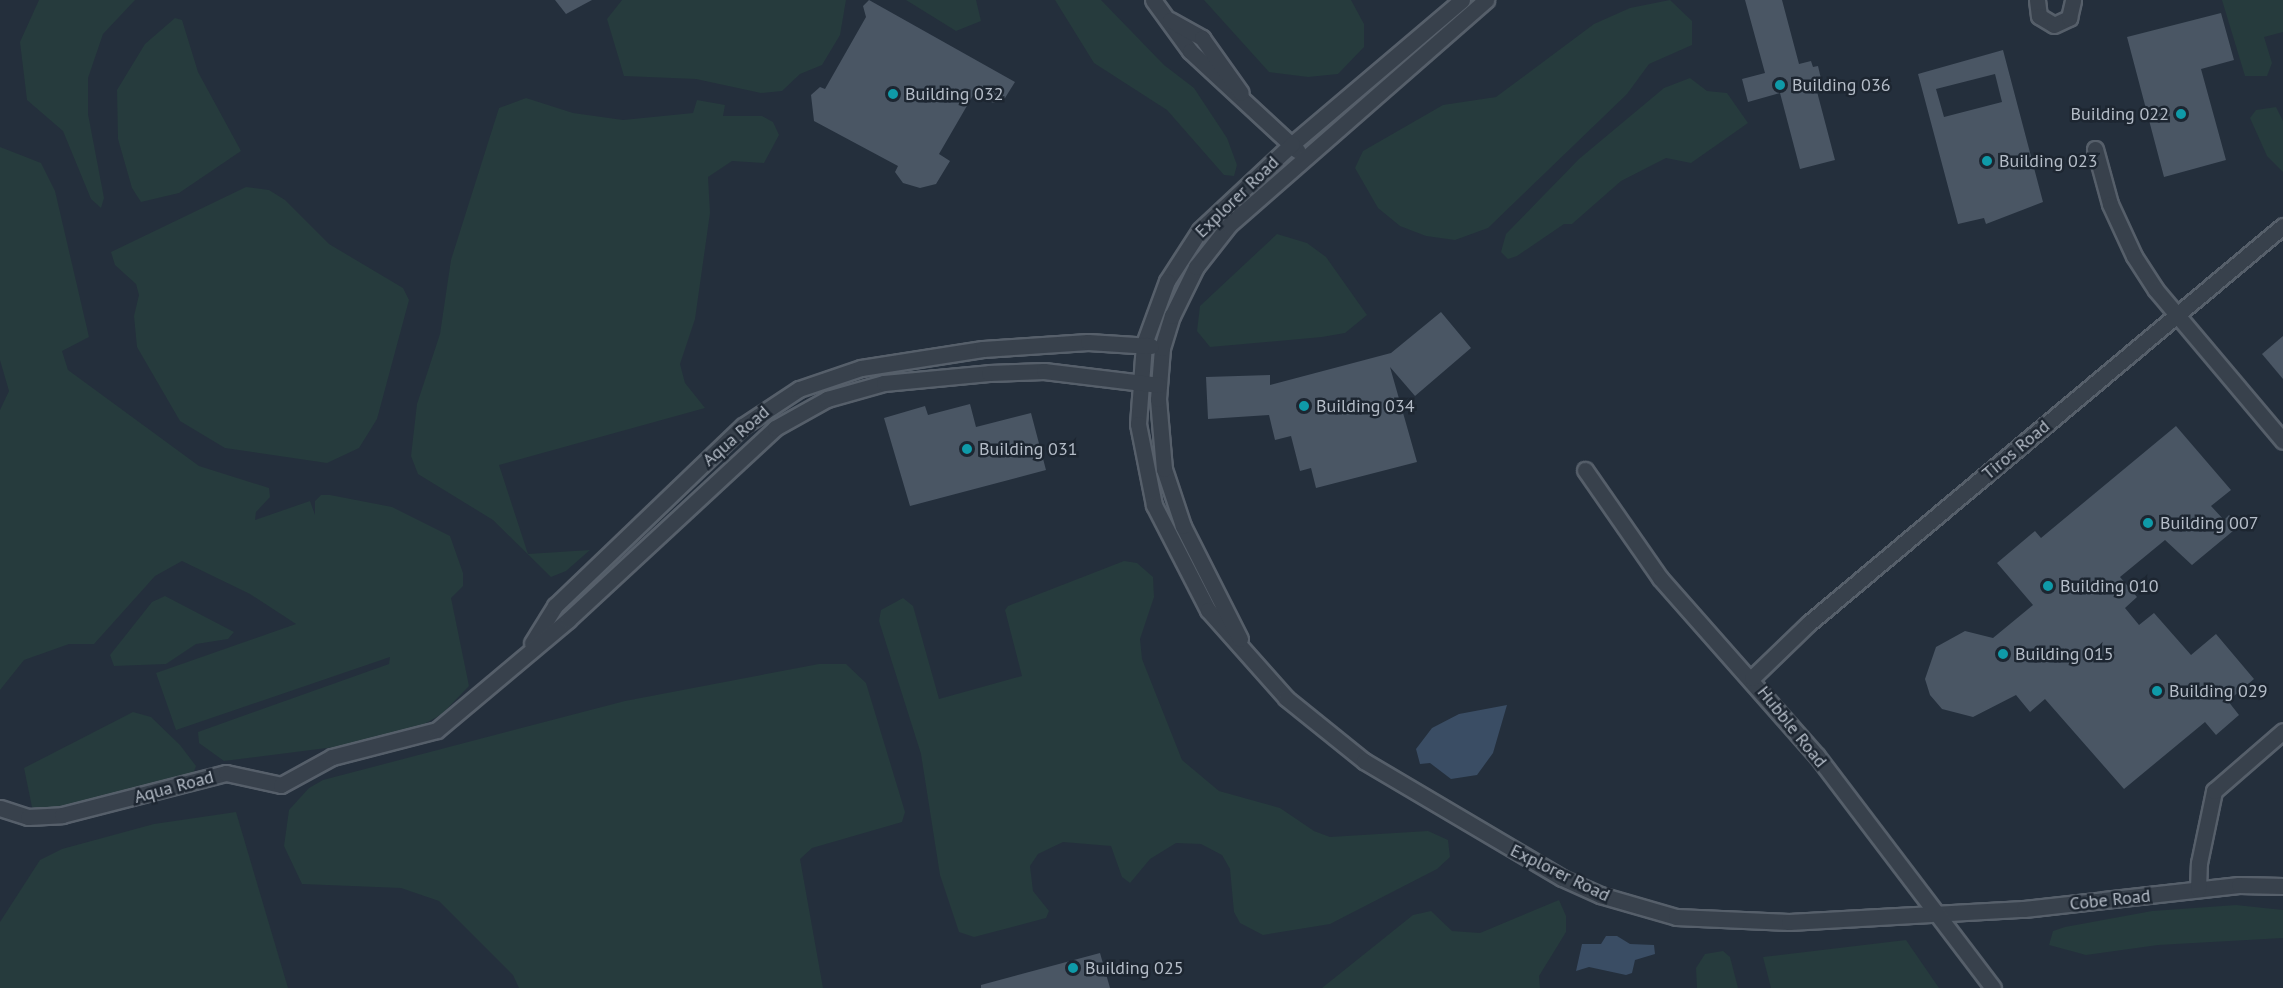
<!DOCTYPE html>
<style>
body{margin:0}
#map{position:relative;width:2283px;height:988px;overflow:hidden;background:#242f3c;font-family:"PT Sans",sans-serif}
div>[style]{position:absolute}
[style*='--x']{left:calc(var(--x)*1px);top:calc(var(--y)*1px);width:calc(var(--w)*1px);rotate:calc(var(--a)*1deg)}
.green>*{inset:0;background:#263b3d}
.water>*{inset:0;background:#3a4d64}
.building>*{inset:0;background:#4a5664}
.roads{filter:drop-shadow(2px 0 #565f6a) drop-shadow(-2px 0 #565f6a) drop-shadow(0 2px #565f6a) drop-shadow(0 -2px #565f6a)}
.minor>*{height:15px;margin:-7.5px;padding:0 7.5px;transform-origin:7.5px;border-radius:7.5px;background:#38414c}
.dots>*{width:16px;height:16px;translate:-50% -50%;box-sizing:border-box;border:3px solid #1d2631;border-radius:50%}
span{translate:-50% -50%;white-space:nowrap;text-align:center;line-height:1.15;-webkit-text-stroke:5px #1d2631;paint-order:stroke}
.poi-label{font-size:18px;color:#b4bcc7}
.left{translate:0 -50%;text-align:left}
.right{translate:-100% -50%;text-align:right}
.street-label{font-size:18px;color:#b4bcc7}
</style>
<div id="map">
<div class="green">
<div style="clip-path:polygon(39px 0,135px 0,103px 34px,88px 78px,88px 114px,104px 198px,101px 208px,91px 199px,63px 131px,27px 100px,20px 42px)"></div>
<div style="clip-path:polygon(622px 0,846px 0,840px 35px,822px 65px,800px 74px,782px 91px,761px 93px,696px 79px,624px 76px,607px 19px)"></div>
<div style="clip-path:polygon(906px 0,976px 0,981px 21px,956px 31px)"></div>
<div style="clip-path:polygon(1055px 0,1101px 0,1164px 65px,1194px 88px,1227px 138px,1237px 165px,1234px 176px,1224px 175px,1167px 110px,1094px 63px)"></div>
<div style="clip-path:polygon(1204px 0,1351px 0,1364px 24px,1364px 47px,1338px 74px,1308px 77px,1269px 72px)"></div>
<div style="clip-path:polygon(1670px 0,1692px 21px,1692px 45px,1649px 64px,1627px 94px,1488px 228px,1455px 240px,1426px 236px,1400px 226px,1378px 208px,1355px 168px,1363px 151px,1443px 105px,1496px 97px,1594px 24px,1630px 8px)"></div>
<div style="clip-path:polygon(2222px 0,2283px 0,2283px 32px,2264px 37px,2272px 63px,2267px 76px,2245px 76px)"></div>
<div style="clip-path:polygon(175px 18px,182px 20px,198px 72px,241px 151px,179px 193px,141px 202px,132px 188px,118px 139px,117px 90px,145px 44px)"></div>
<div style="clip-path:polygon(1690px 78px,1707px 91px,1727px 93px,1748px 123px,1691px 163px,1666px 158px,1621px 181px,1572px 224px,1564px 224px,1517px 256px,1508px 259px,1501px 252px,1506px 234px,1579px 159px,1664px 88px)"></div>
<div style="clip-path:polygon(526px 98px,573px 113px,623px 120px,693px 113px,697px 100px,725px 105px,723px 116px,762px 116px,773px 122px,779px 135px,764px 163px,732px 161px,708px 177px,710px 213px,695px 319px,680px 364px,685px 383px,705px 408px,499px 465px,528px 554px,590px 550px,566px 571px,551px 577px,493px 520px,418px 474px,411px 456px,417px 404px,440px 334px,451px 260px,499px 108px)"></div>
<div style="clip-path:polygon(2276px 107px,2283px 121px,2283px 172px,2267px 156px,2250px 118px,2256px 110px)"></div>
<div style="clip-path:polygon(0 147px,41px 163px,55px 191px,89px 337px,62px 351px,68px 370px,199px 466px,269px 488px,270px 497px,256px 512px,255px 520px,310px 501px,315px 515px,315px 501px,321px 495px,330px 495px,392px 507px,450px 536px,463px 573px,463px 586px,451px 598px,469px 686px,442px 714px,421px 726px,350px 745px,224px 761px,199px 743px,198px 732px,389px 664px,390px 657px,176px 730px,156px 673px,296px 624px,250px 594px,182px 561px,155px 576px,94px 644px,69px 644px,24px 660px,0 690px,0 410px,9px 391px,0 360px)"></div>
<div style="clip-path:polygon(246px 187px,269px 190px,285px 200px,329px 244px,403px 288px,409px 300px,377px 419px,359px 448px,327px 463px,225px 448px,180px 421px,137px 347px,134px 316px,139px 295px,136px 284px,115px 265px,111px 252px)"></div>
<div style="clip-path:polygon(1277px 234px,1307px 243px,1326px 257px,1367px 315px,1345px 333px,1322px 337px,1210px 347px,1197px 331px,1200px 306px)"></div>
<div style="clip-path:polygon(1124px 561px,1137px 563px,1153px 577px,1154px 597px,1140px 639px,1142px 659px,1182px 760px,1219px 791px,1280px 808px,1314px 831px,1330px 837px,1428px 831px,1448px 840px,1450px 857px,1437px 869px,1330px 924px,1263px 935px,1240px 923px,1234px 912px,1230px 869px,1222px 855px,1201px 844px,1176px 843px,1150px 859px,1130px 883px,1122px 877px,1111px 846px,1063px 842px,1038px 854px,1030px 866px,1033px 891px,1049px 911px,1046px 918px,974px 937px,959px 932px,940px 875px,921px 754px,879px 621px,881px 610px,903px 598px,913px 606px,939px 699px,1022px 676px,1005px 610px,1008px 606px)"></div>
<div style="clip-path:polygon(165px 596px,234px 632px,228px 639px,196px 644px,166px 664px,114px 666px,110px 655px,152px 602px)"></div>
<div style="clip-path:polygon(819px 664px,846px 664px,866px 683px,905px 812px,902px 822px,812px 848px,800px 859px,823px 988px,519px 988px,513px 975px,439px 901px,401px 888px,302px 884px,284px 846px,289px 810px,309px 788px,323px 780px,625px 701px)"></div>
<div style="clip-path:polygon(133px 712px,151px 717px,180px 745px,196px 766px,193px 774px,102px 800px,45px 811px,32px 807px,24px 768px)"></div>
<div style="clip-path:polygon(236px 812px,288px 988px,0 988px,0 922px,40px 860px,62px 849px,154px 824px)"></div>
<div style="clip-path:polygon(1559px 900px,1566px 916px,1566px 932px,1539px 976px,1540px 988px,1322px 988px,1413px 915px,1431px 911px,1452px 931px,1480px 933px)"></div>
<div style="clip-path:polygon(2236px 905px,2283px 910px,2283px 938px,2158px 945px,2086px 955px,2049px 945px,2053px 931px,2065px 927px,2152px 911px)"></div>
<div style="clip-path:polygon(1906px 940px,1939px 988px,1771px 988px,1763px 957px)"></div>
<div style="clip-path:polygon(1723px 951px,1730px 957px,1738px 988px,1697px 988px,1696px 968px,1705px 954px)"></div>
</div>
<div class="water">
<div style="clip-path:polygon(1507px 705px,1493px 753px,1477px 775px,1451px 779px,1430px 763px,1420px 764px,1416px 749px,1432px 728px,1459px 714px)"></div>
<div style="clip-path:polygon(1606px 936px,1617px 936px,1630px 944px,1654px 945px,1655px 954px,1635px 960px,1632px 973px,1626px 975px,1589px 967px,1576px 971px,1582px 944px,1601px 944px)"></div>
</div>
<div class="building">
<div style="clip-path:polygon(555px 0,592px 0,566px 14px)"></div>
<div style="clip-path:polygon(869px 0,1015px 82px,1005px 98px,993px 103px,975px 92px,939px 154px,950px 161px,936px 184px,920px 188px,903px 183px,895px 172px,898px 166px,814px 121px,811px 95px,820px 87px,825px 89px,866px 17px,863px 6px)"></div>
<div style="clip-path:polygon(1745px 0,1782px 0,1799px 64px,1811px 61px,1813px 67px,1818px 66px,1822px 83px,1815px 84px,1835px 160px,1800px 169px,1780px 93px,1748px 102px,1742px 79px,1765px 73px)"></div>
<div style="clip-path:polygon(2221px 13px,2234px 60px,2201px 69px,2226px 160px,2164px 177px,2127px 37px)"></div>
<div style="clip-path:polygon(evenodd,2003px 50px,2043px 202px,1986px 224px,1984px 218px,1958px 224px,1918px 74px,2003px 50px,1995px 74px,2002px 102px,1944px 117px,1936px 89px,1995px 74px)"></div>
<div style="clip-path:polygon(1441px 312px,1471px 348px,1415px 396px,1390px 367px,1417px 462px,1316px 488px,1311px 468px,1300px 471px,1291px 436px,1275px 440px,1269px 415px,1208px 419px,1206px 377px,1270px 375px,1270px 385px,1391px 353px)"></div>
<div style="clip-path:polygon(2283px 336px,2283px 379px,2262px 354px)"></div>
<div style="clip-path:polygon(970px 404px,976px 427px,1031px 413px,1046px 470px,910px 506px,884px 418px,925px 406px,928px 415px)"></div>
<div style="clip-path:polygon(2176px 426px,2231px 490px,2211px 506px,2224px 520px,2229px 515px,2239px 526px,2192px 565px,2165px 540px,2120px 577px,2137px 597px,2125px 608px,2139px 625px,2154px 613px,2191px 655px,2216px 634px,2254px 679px,2228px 701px,2239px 715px,2216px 735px,2205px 722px,2124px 789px,2045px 699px,2030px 712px,2016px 695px,1973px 717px,1942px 709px,1930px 695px,1925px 679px,1936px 647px,1965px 631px,1993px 638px,2033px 605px,1997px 563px,2035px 531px,2041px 538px)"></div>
<div style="clip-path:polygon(1100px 953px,1110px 988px,981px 988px,981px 985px)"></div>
</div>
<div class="roads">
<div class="minor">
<div style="--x:1153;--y:0;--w:63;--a:54"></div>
<div style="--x:1190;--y:51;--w:146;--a:42.8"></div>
<div style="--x:1462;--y:0;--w:223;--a:139.7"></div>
<div style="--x:1292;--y:144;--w:126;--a:136.9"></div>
<div style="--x:1200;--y:230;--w:61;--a:122.9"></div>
<div style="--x:1167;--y:281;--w:67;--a:110.1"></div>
<div style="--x:1144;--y:344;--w:80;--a:94.3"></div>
<div style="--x:1138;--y:424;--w:83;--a:78.8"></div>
<div style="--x:1154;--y:505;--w:118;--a:62.8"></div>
<div style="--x:1208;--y:610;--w:118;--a:48.4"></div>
<div style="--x:1286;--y:698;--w:100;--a:38.9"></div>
<div style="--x:1364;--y:761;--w:230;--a:30.6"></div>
<div style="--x:1562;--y:878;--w:42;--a:24.1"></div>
<div style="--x:1600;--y:895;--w:79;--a:16.1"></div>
<div style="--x:1676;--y:917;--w:113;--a:2.5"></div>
<div style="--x:1789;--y:922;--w:235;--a:-3.2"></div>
<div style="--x:2024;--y:909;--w:216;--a:-6.4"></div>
<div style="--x:2239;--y:885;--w:44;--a:1.3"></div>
<div style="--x:2037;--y:0;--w:16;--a:83"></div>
<div style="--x:2039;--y:16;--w:17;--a:31"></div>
<div style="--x:2054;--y:25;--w:17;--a:-25"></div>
<div style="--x:2069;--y:18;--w:18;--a:-77"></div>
<div style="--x:1170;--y:20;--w:37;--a:29"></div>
<div style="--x:1202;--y:38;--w:67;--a:54.7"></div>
<div style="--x:2095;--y:149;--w:57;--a:74.7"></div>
<div style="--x:2110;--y:204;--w:57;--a:65.2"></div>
<div style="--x:2134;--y:256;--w:40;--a:57.1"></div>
<div style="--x:2156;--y:290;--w:197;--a:49.9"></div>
<div style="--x:1585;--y:470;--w:131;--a:55.2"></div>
<div style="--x:1660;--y:578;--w:237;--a:48.6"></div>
<div style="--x:1817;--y:756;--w:291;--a:52.8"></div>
<div style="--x:1240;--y:639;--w:127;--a:-116.8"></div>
<div style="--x:1183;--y:526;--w:60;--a:-108.4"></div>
<div style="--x:1164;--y:469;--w:70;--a:-94.9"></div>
<div style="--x:1158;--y:399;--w:51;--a:-85.5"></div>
<div style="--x:1162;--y:348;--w:34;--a:-73"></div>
<div style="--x:1172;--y:316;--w:55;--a:-63.9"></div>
<div style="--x:1196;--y:267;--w:53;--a:-51.8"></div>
<div style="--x:1229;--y:225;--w:342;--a:-41.2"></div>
<div style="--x:532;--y:643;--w:44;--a:-58.1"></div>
<div style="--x:555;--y:606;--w:260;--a:-43.8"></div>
<div style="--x:743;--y:426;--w:67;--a:-33.5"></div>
<div style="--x:799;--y:389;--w:65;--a:-18.7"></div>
<div style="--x:861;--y:368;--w:123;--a:-8.9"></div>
<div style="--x:983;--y:349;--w:105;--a:-3.8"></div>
<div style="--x:1088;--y:342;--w:63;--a:3.6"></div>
<div style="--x:1752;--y:678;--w:79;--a:-44"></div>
<div style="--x:1809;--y:623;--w:618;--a:-39.95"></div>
<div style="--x:0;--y:808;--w:29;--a:18"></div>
<div style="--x:28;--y:817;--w:34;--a:-3"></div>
<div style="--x:62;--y:815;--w:169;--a:-14.4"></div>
<div style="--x:226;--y:773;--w:56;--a:12.3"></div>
<div style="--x:281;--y:785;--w:58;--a:-28.8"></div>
<div style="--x:332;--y:757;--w:108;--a:-14.4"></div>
<div style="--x:437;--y:730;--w:171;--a:-40"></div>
<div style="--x:568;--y:620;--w:282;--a:-42.8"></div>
<div style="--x:775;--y:428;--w:60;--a:-29.1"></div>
<div style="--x:827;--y:399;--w:59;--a:-15.7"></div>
<div style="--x:884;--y:383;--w:105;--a:-5.4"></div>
<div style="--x:989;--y:373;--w:55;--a:-2.1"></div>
<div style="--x:1044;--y:371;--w:116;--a:6.9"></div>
<div style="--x:2198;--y:889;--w:26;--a:-88"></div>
<div style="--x:2199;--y:863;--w:74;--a:-78.2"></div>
<div style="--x:2214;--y:791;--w:91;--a:-41"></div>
</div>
</div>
<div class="dots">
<div style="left:1780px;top:85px;background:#0f9aa8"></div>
<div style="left:893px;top:94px;background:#0f9aa8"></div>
<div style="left:2181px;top:114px;background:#0f9aa8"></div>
<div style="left:1987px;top:161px;background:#0f9aa8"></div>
<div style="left:1304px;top:406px;background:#0f9aa8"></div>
<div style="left:967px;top:449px;background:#0f9aa8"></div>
<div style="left:2148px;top:523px;background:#0f9aa8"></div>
<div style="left:2048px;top:586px;background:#0f9aa8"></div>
<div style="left:2003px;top:654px;background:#0f9aa8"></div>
<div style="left:2157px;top:691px;background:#0f9aa8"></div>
<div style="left:1073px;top:968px;background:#0f9aa8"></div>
</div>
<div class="poi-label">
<span class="left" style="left:1792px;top:85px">Building 036</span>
<span class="left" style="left:905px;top:94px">Building 032</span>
<span class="right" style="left:2169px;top:114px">Building 022</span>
<span class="left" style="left:1999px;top:161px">Building 023</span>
<span class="left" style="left:1316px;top:406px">Building 034</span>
<span class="left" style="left:979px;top:449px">Building 031</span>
<span class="left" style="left:2160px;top:523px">Building 007</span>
<span class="left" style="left:2060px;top:586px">Building 010</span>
<span class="left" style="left:2015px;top:654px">Building 015</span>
<span class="left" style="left:2169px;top:691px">Building 029</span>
<span class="left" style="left:1085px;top:968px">Building 025</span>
</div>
<div class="street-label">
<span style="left:1237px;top:197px;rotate:-44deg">Explorer Road</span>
<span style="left:736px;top:436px;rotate:-41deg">Aqua Road</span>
<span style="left:2016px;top:450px;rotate:-40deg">Tiros Road</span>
<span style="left:1792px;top:727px;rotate:51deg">Hubble Road</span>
<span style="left:174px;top:787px;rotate:-15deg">Aqua Road</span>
<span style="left:1560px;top:873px;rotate:26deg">Explorer Road</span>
<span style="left:2110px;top:900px;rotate:-6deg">Cobe Road</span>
</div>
</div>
